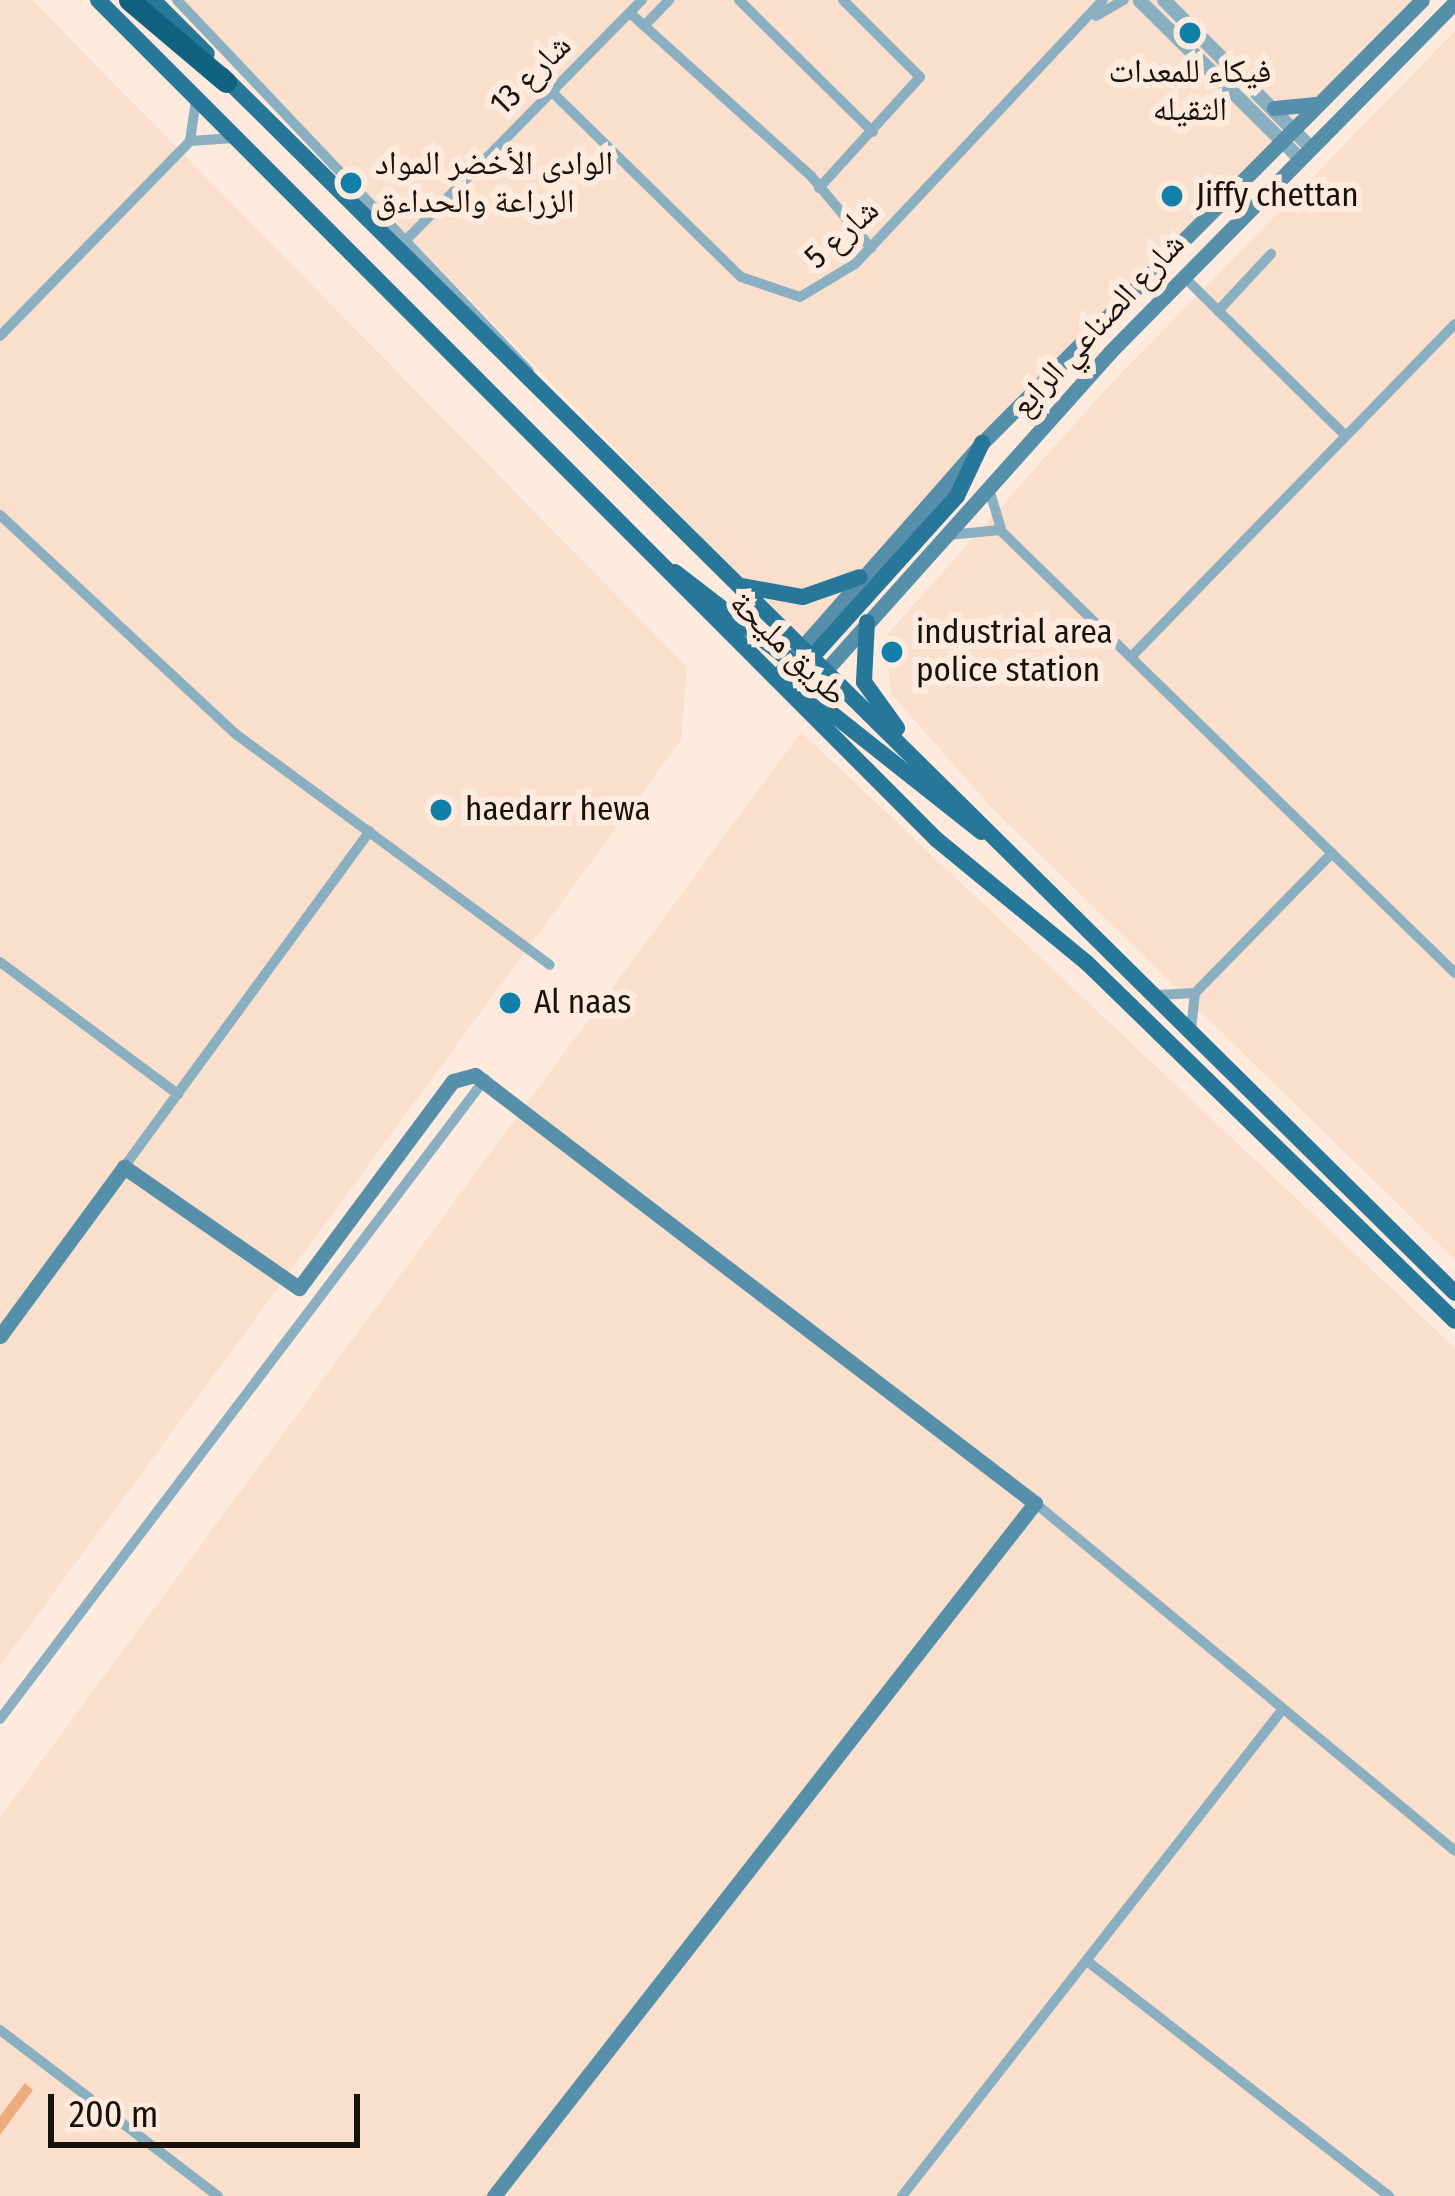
<!DOCTYPE html>
<meta charset="utf-8">
<style>
body{margin:0}
#map{position:relative;width:1455px;height:2196px;overflow:hidden;background:#ffebdd;font-family:"Fira Sans Condensed","Noto Naskh Arabic",sans-serif}
div>[style]{position:absolute}
[style*='--x']{left:calc(var(--x)*1px);top:calc(var(--y)*1px);width:calc(var(--w)*1px);rotate:calc(var(--a)*1deg)}
.built>*{inset:0;background:#fadfcd}
.green>*{inset:0;background:#ecac7e}
.minor>*{height:10px;margin:-5px;padding:0 5px;transform-origin:5px;border-radius:5px;background:#89afc1}
.tertiary>*{height:14px;margin:-7px;padding:0 7px;transform-origin:7px;border-radius:7px;background:#89afc1}
.secondary>*{height:15px;margin:-7.5px;padding:0 7.5px;transform-origin:7.5px;border-radius:7.5px;background:#558faa}
.primary>*{height:16px;margin:-8px;padding:0 8px;transform-origin:8px;border-radius:8px;background:#267799}
.motorway>*{height:21px;margin:-10.5px;padding:0 10.5px;transform-origin:10.5px;border-radius:10.5px;background:#116180}
.dots>*{width:33px;height:33px;translate:-50% -50%;box-sizing:border-box;border:6px solid #ffebdd;border-radius:50%}
span{translate:-50% -50%;white-space:nowrap;text-align:center;line-height:1.15;-webkit-text-stroke:12px #ffebdd;paint-order:stroke}
.poi-label{font-size:33px;color:#17110c}
.left{translate:0 -50%;text-align:left}
.street-label{font-size:33px;color:#17110c}
.scale{position:absolute;left:48px;top:2094px;width:312px;height:54px;box-sizing:border-box;border:6px solid #17110c;border-top:0;padding-left:15px;font-size:36px;line-height:42px;white-space:nowrap;color:#17110c;-webkit-text-stroke:9px #ffebdd;paint-order:stroke}
</style>
<div id="map">
<div class="built">
<div style="clip-path:polygon(0 0,32px 0,687px 667px,681px 740px,0 1666px)"></div>
<div style="clip-path:polygon(179px 0,1419px 0,800px 639px)"></div>
<div style="clip-path:polygon(1455px 31px,1455px 1260px,991px 807px,891px 694px,885px 637px,1104px 391px)"></div>
<div style="clip-path:polygon(801px 732px,1455px 1348px,1455px 2196px,0 2196px,0 1817px)"></div>
</div>
<div class="green">
<div style="clip-path:polygon(25px 2083px,33px 2090px,0 2135px,0 2116px)"></div>
</div>
<div class="minor">
<div style="--x:177;--y:0;--w:511;--a:46.51"></div>
<div style="--x:739;--y:0;--w:188;--a:44.6"></div>
<div style="--x:630;--y:13;--w:244;--a:42"></div>
<div style="--x:811;--y:176;--w:94;--a:50.2"></div>
<div style="--x:1096;--y:16;--w:32;--a:-30"></div>
<div style="--x:645;--y:25;--w:35;--a:-46"></div>
<div style="--x:552;--y:92;--w:264;--a:44.4"></div>
<div style="--x:741;--y:277;--w:62;--a:18.7"></div>
<div style="--x:800;--y:297;--w:64;--a:-31"></div>
<div style="--x:855;--y:264;--w:362;--a:-46.8"></div>
<div style="--x:190;--y:141;--w:44;--a:-3.9"></div>
<div style="--x:819;--y:188;--w:150;--a:-47.7"></div>
<div style="--x:920;--y:77;--w:109;--a:-135"></div>
<div style="--x:408;--y:238;--w:334;--a:-45.5"></div>
<div style="--x:1183;--y:276;--w:228;--a:44.5"></div>
<div style="--x:1218;--y:311;--w:78;--a:-47.1"></div>
<div style="--x:0;--y:336;--w:272;--a:-45.7"></div>
<div style="--x:190;--y:141;--w:41;--a:-81.7"></div>
<div style="--x:989;--y:489;--w:45;--a:73.2"></div>
<div style="--x:1002;--y:532;--w:632;--a:44.23"></div>
<div style="--x:0;--y:515;--w:323;--a:42.9"></div>
<div style="--x:237;--y:735;--w:388;--a:36.3"></div>
<div style="--x:949;--y:535;--w:50;--a:-5.7"></div>
<div style="--x:1131;--y:657;--w:465;--a:-45.8"></div>
<div style="--x:0;--y:962;--w:222;--a:36.6"></div>
<div style="--x:1157;--y:995;--w:38;--a:-3"></div>
<div style="--x:1191;--y:1030;--w:37;--a:-84"></div>
<div style="--x:1195;--y:993;--w:196;--a:-45.6"></div>
<div style="--x:124;--y:1167;--w:416;--a:-53.8"></div>
<div style="--x:1035;--y:1503;--w:545;--a:39.64"></div>
<div style="--x:0;--y:1719;--w:803;--a:-52.84"></div>
<div style="--x:1087;--y:1961;--w:383;--a:37.9"></div>
<div style="--x:0;--y:2030;--w:274;--a:37.3"></div>
<div style="--x:902;--y:2196;--w:612;--a:-51.97"></div>
</div>
<div class="tertiary">
<div style="--x:1164;--y:0;--w:209;--a:45.2"></div>
<div style="--x:1140;--y:1;--w:225;--a:44.6"></div>
</div>
<div class="secondary">
<div style="--x:1274;--y:108;--w:42;--a:-5.4"></div>
<div style="--x:775;--y:678;--w:313;--a:-48.6"></div>
<div style="--x:982;--y:443;--w:624;--a:-45.19"></div>
<div style="--x:800;--y:699;--w:465;--a:-48.2"></div>
<div style="--x:1110;--y:352;--w:491;--a:-45.4"></div>
<div style="--x:0;--y:1336;--w:210;--a:-53.7"></div>
<div style="--x:124;--y:1167;--w:213;--a:34.7"></div>
<div style="--x:299;--y:1288;--w:258;--a:-53.4"></div>
<div style="--x:453;--y:1081;--w:23;--a:-15"></div>
<div style="--x:475;--y:1075;--w:705;--a:37.39"></div>
<div style="--x:1035;--y:1503;--w:879;--a:127.98"></div>
</div>
<div class="primary">
<div style="--x:98;--y:0;--w:1186;--a:45.03"></div>
<div style="--x:936;--y:839;--w:195;--a:39.4"></div>
<div style="--x:1087;--y:963;--w:513;--a:44.21"></div>
<div style="--x:153;--y:0;--w:76;--a:45"></div>
<div style="--x:222;--y:75;--w:1733;--a:44.65"></div>
<div style="--x:675;--y:572;--w:164;--a:37.6"></div>
<div style="--x:741;--y:586;--w:63;--a:10.1"></div>
<div style="--x:803;--y:597;--w:60;--a:-19.3"></div>
<div style="--x:867;--y:622;--w:60;--a:92.9"></div>
<div style="--x:864;--y:682;--w:57;--a:54.3"></div>
<div style="--x:787;--y:678;--w:248;--a:38.4"></div>
<div style="--x:798;--y:700;--w:33;--a:-81"></div>
<div style="--x:803;--y:667;--w:230;--a:-48"></div>
<div style="--x:957;--y:496;--w:59;--a:-64.7"></div>
</div>
<div class="motorway">
<div style="--x:129;--y:0;--w:127;--a:40.2"></div>
</div>
<div class="dots">
<div style="left:1190px;top:33px;background:#1180a8"></div>
<div style="left:351px;top:183px;background:#1180a8"></div>
<div style="left:1172px;top:196px;background:#1180a8"></div>
<div style="left:892px;top:652px;background:#1180a8"></div>
<div style="left:441px;top:810px;background:#1180a8"></div>
<div style="left:510px;top:1003px;background:#1180a8"></div>
</div>
<div class="poi-label">
<span style="left:1190px;top:91px">فيكاء للمعدات<br>الثقيله</span>
<span class="left" style="left:375px;top:183px">الوادى الأخضر المواد<br>الزراعة والحداءق</span>
<span class="left" style="left:1196px;top:196px">Jiffy chettan</span>
<span class="left" style="left:916px;top:652px">industrial area<br>police station</span>
<span class="left" style="left:465px;top:810px">haedarr hewa</span>
<span class="left" style="left:534px;top:1003px">Al naas</span>
</div>
<div class="street-label">
<span style="left:531px;top:75px;rotate:-45deg">شارع 13</span>
<span style="left:842px;top:234px;rotate:-42deg">شارع 5</span>
<span style="left:1098px;top:325px;rotate:-47deg">شارع الصناعي الرابع</span>
<span style="left:788px;top:649px;rotate:44deg">طريق مليحة</span>
</div>
<div class="scale">200 m</div>
</div>
